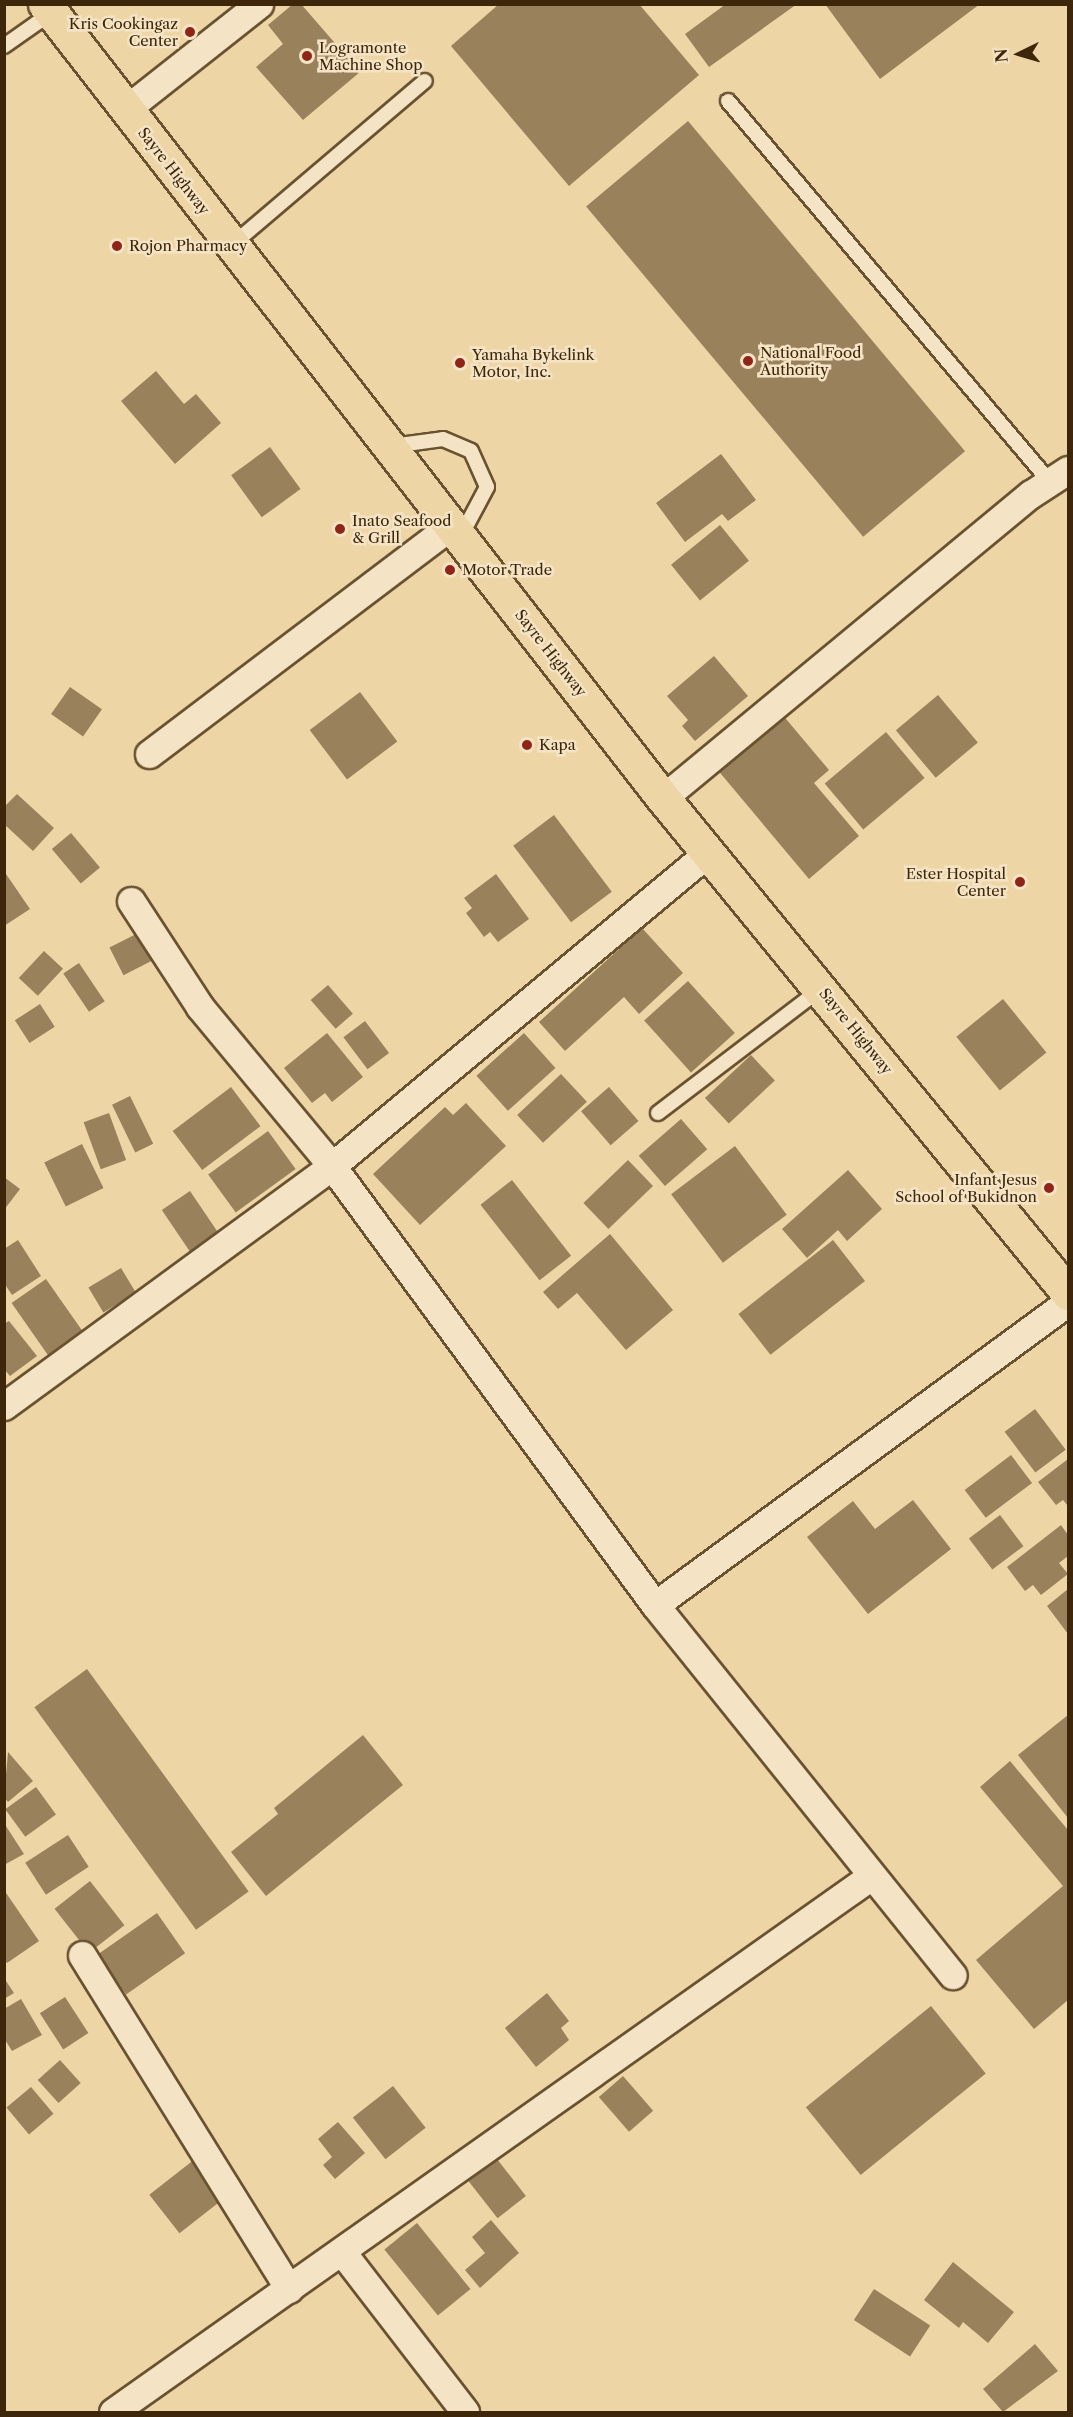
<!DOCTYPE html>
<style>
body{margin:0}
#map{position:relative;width:1073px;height:2417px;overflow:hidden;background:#eed5a6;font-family:"Libre Caslon Text",serif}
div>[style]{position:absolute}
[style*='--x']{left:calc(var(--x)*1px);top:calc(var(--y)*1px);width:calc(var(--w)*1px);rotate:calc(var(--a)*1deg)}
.building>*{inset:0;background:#99815b;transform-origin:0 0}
.roads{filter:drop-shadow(2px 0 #695230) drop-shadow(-2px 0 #695230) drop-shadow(0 2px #695230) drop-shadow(0 -2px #695230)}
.lane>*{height:14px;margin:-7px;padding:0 7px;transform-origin:7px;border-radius:7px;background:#f4e4c5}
.street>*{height:27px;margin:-13.5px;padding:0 13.5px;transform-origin:13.5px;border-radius:13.5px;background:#f4e4c5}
.highway>*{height:33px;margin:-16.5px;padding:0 16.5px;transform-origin:16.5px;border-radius:16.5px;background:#eed5a6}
.dots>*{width:16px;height:16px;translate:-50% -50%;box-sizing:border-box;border:3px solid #f4e4c5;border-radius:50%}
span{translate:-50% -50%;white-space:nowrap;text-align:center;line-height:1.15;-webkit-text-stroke:5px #f4e4c5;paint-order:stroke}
.poi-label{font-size:15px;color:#3d2609}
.right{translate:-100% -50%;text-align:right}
.left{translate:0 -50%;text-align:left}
.street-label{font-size:15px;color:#3d2609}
.frame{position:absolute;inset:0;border:6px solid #3d2609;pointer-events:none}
.north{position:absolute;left:989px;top:24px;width:60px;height:60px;-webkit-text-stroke:4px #f4e4c5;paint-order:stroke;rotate:265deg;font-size:16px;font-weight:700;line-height:24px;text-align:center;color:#3d2609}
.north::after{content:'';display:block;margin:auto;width:21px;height:27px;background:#3d2609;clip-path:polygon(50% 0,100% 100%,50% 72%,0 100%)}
</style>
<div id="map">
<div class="building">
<div style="clip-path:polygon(293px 4px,301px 4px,360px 72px,303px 120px,256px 67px,283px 44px,268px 25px)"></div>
<div style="clip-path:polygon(499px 4px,639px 4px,699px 75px,569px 186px,451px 46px)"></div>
<div style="clip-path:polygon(726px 4px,797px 4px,709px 67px,685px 34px)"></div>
<div style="clip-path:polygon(825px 4px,980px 4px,880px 79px)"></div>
<div style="left:688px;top:121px;width:431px;height:133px;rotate:50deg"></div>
<div style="clip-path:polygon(156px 371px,184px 404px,196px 394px,221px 423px,175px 464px,121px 401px)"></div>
<div style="left:270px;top:447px;width:52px;height:48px;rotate:54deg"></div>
<div style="clip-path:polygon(721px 454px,756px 500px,728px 521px,722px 514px,685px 542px,656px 503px)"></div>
<div style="left:720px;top:525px;width:46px;height:63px;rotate:51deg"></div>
<div style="clip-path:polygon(714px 656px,748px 696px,695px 741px,682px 726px,688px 720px,667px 696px)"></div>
<div style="left:70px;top:687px;width:39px;height:33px;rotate:35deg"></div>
<div style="left:360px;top:692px;width:62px;height:63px;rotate:53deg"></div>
<div style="left:938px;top:695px;width:62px;height:55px;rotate:50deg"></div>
<div style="clip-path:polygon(781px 713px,829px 770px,814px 783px,859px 836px,809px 879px,716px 768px)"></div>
<div style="left:886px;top:732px;width:60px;height:80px;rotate:50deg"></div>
<div style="clip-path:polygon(17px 794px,54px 828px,33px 851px,4px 824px,4px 807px)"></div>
<div style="left:554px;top:815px;width:96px;height:51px;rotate:53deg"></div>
<div style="left:71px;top:833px;width:45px;height:25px;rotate:50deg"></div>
<div style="clip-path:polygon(6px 874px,30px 909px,4px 926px,4px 875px)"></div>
<div style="clip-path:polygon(496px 874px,529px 919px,498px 942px,490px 932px,484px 937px,466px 913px,472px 908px,464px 898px)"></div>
<div style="clip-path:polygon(642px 928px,683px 973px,639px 1014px,624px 997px,565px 1051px,539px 1022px)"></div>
<div style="left:146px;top:929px;width:31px;height:41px;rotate:63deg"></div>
<div style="left:44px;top:951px;width:26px;height:37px;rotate:43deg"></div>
<div style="left:79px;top:963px;width:46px;height:19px;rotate:56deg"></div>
<div style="left:688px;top:981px;width:70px;height:59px;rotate:48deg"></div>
<div style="left:328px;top:985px;width:38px;height:23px;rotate:49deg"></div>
<div style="left:1003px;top:999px;width:69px;height:60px;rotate:51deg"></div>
<div style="left:40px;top:1004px;width:27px;height:30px;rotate:57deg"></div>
<div style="left:365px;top:1021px;width:40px;height:27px;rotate:53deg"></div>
<div style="clip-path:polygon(327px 1033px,363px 1077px,332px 1102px,325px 1093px,312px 1103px,284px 1068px)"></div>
<div style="left:524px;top:1033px;width:47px;height:64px;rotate:48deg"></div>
<div style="left:751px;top:1055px;width:35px;height:63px;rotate:47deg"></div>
<div style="left:561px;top:1074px;width:38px;height:60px;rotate:47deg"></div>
<div style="left:231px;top:1087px;width:49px;height:73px;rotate:53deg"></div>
<div style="left:609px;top:1087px;width:45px;height:37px;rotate:49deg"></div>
<div style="left:130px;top:1096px;width:53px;height:20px;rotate:64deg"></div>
<div style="clip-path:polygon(466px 1103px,506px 1146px,420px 1225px,373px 1174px,445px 1107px,453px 1115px)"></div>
<div style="left:109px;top:1113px;width:50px;height:27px;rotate:70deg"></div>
<div style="left:681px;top:1119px;width:40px;height:56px;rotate:49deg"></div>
<div style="left:268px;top:1131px;width:47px;height:74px;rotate:54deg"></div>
<div style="left:82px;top:1144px;width:49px;height:42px;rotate:64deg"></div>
<div style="left:735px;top:1146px;width:86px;height:80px;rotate:53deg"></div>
<div style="left:628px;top:1160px;width:36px;height:62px;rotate:46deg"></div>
<div style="clip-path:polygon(848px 1170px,882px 1209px,847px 1241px,838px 1230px,807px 1258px,782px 1229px)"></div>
<div style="clip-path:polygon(4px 1177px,20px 1189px,4px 1210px)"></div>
<div style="left:512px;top:1180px;width:96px;height:40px;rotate:52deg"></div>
<div style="left:190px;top:1191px;width:52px;height:34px;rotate:56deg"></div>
<div style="clip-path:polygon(610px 1234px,673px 1310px,626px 1350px,577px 1293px,558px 1309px,543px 1292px)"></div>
<div style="clip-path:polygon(18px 1240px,41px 1276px,12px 1295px,4px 1283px,4px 1249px)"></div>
<div style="left:833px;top:1240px;width:52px;height:120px;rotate:52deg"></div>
<div style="left:121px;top:1268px;width:29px;height:38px;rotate:59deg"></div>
<div style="left:46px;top:1279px;width:73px;height:42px;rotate:55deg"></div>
<div style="clip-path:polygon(9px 1321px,37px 1356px,10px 1376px,4px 1369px,4px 1324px)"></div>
<div style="left:1035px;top:1409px;width:51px;height:38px;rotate:53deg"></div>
<div style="left:1011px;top:1455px;width:35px;height:58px;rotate:53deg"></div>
<div style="clip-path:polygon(1068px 1459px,1068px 1506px,1063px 1500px,1056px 1505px,1038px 1482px)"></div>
<div style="clip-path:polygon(913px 1500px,951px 1549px,868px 1614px,807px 1537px,853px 1501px,875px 1529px)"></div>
<div style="left:1000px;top:1515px;width:39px;height:39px;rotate:53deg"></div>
<div style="clip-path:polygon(1061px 1525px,1068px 1535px,1068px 1556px,1059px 1563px,1068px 1574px,1041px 1595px,1033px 1585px,1025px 1591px,1007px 1567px)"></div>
<div style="clip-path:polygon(1068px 1589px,1068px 1634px,1047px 1606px)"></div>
<div style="left:87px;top:1669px;width:275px;height:65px;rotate:54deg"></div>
<div style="clip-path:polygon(1068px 1715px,1068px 1818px,1018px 1755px)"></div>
<div style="clip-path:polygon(363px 1735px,403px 1785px,266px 1896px,231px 1852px,278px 1814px,274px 1808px)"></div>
<div style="clip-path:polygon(8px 1752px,33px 1781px,8px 1802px,4px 1797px)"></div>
<div style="clip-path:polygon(1010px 1761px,1068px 1830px,1068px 2000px,1034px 2029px,976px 1960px,1063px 1886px,980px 1787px)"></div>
<div style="left:36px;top:1787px;width:34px;height:38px;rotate:54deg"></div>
<div style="clip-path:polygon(4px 1823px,24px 1854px,4px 1865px)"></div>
<div style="left:68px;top:1835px;width:38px;height:51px;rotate:57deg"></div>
<div style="left:90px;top:1881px;width:56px;height:45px;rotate:52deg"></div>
<div style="clip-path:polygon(4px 1890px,39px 1941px,7px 1963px,4px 1959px)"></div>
<div style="left:157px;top:1913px;width:49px;height:72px;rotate:55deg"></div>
<div style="clip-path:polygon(4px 1978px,14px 1993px,4px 1999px)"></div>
<div style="clip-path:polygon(547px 1993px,569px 2021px,561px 2028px,569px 2040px,536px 2067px,505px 2028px)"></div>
<div style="left:65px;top:1997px;width:43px;height:30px;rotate:57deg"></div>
<div style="clip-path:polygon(21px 1999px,42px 2035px,12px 2051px,4px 2038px,4px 2009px)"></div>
<div style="left:931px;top:2006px;width:87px;height:161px;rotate:51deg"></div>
<div style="left:60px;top:2060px;width:31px;height:30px;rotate:48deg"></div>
<div style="left:623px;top:2076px;width:46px;height:32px;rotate:49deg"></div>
<div style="left:393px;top:2086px;width:53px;height:51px;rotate:52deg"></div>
<div style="left:31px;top:2087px;width:35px;height:32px;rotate:50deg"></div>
<div style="clip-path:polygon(338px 2122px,365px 2153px,335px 2179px,323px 2165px,332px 2157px,318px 2139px)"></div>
<div style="left:195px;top:2159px;width:49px;height:58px;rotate:52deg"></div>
<div style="left:497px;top:2159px;width:47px;height:36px;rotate:52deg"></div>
<div style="clip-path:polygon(491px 2220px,519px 2253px,480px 2288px,465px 2270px,485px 2253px,472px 2237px)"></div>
<div style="left:417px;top:2223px;width:85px;height:42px;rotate:51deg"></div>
<div style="clip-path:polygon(953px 2262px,1014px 2312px,988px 2343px,963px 2322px,959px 2328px,924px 2300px)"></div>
<div style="left:874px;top:2289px;width:67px;height:37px;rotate:33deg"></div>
<div style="clip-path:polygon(1035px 2344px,1058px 2371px,1003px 2412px,983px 2389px)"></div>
</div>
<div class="roads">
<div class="lane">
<div style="--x:4;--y:46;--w:57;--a:-35.1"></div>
<div style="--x:728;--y:101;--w:499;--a:49.8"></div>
<div style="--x:232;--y:245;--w:253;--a:-40.4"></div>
<div style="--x:392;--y:446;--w:51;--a:-7.8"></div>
<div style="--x:443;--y:439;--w:30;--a:23"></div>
<div style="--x:471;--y:451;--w:39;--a:66"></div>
<div style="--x:487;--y:487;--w:55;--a:118"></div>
<div style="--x:658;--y:1113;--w:205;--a:-37.3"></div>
</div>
<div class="street">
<div style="--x:125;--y:110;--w:171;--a:-38.3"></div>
<div style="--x:149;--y:754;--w:380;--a:-37.1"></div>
<div style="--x:663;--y:798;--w:477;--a:-39.6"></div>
<div style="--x:1031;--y:494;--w:44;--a:-33"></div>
<div style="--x:131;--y:901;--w:126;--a:56.9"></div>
<div style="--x:200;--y:1007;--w:207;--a:50.3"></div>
<div style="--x:332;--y:1166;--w:545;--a:53.66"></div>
<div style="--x:655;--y:1605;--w:475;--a:51.2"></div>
<div style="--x:4;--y:1406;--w:406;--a:-36.2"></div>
<div style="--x:332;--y:1166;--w:492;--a:-39.8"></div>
<div style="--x:655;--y:1605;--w:512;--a:-36.27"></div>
<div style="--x:82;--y:1955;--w:393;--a:58.2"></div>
<div style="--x:342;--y:2252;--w:202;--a:52.4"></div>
<div style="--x:113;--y:2412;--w:927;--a:-35.25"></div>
</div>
<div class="highway">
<div style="--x:45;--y:4;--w:1006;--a:52.11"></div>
<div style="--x:663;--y:798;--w:640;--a:50.71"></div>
</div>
</div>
<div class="dots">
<div style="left:190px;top:32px;background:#8f2418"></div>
<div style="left:307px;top:56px;background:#8f2418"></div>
<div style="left:117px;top:246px;background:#8f2418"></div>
<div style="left:748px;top:361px;background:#8f2418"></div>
<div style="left:460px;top:363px;background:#8f2418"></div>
<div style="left:340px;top:529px;background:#8f2418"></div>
<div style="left:450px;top:570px;background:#8f2418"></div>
<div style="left:527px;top:745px;background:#8f2418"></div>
<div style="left:1020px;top:882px;background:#8f2418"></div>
<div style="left:1049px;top:1188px;background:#8f2418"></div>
</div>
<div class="poi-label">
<span class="right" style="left:178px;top:32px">Kris Cookingaz<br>Center</span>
<span class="left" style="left:319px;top:56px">Logramonte<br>Machine Shop</span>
<span class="left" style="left:129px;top:246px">Rojon Pharmacy</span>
<span class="left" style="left:760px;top:361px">National Food<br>Authority</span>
<span class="left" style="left:472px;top:363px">Yamaha Bykelink<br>Motor, Inc.</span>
<span class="left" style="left:352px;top:529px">Inato Seafood<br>&amp; Grill</span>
<span class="left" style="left:462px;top:570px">Motor Trade</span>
<span class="left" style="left:539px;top:745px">Kapa</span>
<span class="right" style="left:1006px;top:882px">Ester Hospital<br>Center</span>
<span class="right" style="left:1037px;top:1188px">Infant Jesus<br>School of Bukidnon</span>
</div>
<div class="street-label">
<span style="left:174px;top:171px;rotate:52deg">Sayre Highway</span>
<span style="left:551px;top:653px;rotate:52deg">Sayre Highway</span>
<span style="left:856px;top:1031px;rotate:51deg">Sayre Highway</span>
</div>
<div class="frame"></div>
<div class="north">N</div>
</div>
